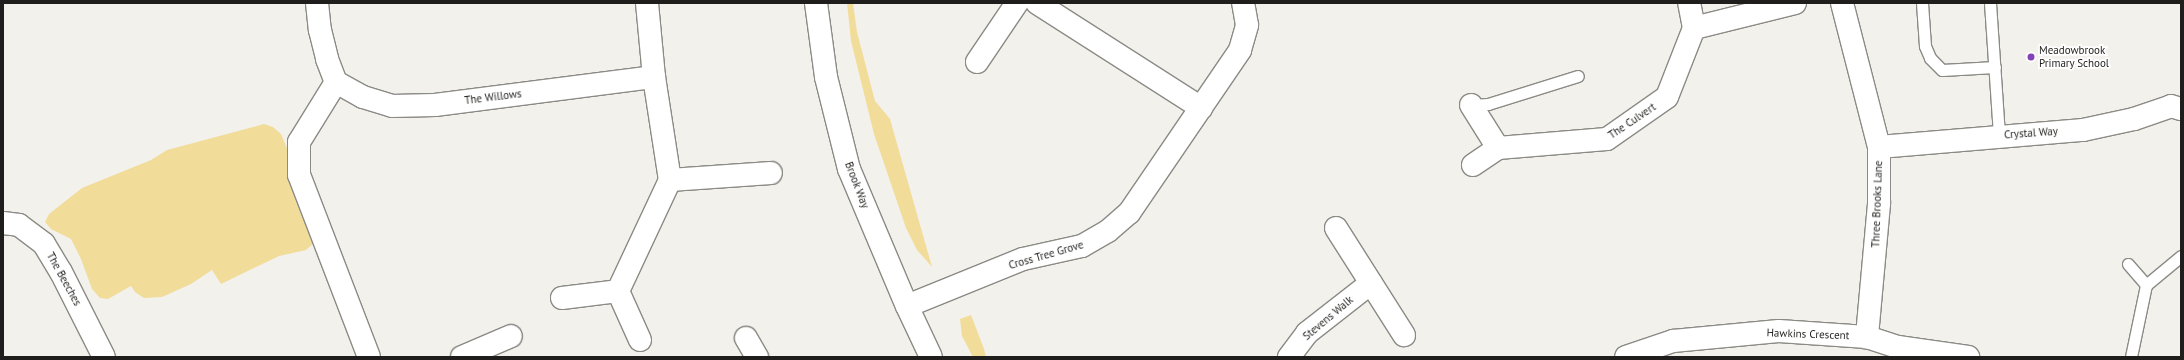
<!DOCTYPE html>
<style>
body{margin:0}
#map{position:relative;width:2184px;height:360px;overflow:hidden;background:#f3f1ec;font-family:"PT Sans",sans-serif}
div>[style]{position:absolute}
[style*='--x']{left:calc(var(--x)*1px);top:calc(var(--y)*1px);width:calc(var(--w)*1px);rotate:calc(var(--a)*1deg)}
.green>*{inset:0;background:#f1dc9a}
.roads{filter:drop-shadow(1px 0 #8b8a85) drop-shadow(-1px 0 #8b8a85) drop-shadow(0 1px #8b8a85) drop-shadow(0 -1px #8b8a85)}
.service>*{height:11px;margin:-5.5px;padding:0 5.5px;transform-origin:5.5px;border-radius:5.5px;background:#fff}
.minor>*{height:22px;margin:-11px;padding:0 11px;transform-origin:11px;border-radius:11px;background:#fff}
.tertiary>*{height:22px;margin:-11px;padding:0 11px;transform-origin:11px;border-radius:11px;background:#fff}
.dots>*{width:11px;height:11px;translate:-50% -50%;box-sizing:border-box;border:2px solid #fff;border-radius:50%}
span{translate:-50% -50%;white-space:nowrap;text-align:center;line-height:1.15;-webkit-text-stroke:3.5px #fff;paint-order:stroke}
.poi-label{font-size:11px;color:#1f1e1c}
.left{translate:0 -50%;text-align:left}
.street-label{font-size:11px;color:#1f1e1c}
.frame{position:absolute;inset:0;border:4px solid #1f1e1c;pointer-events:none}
</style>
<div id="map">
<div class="green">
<div style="clip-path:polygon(847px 3px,853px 3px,857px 32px,875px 101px,890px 119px,932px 267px,917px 250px,906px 228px,874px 134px,851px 41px)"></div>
<div style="clip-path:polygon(264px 124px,273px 127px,281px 134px,289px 153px,290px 179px,299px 208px,313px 244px,306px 250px,279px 256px,221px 284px,212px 270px,191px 284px,162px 297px,144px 298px,135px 292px,131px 286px,108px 299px,100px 298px,92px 289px,81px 259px,71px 239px,51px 229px,45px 222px,49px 214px,82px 188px,151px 160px,167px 150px)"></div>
<div style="clip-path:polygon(971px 315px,984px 349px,986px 357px,973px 357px,962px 336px,960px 319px)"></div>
</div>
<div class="roads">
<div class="service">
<div style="--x:1922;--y:3;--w:43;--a:86"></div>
<div style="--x:1925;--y:46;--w:13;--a:67"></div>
<div style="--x:1930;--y:58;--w:17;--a:45"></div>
<div style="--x:1942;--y:70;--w:53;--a:-3.2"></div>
<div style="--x:1990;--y:3;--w:133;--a:86.1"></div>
<div style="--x:1471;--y:105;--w:17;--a:-3"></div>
<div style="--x:1488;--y:104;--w:94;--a:-17.3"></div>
<div style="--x:2128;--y:264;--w:28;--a:49"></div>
<div style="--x:2146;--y:285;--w:74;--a:101.8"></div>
<div style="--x:2146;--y:285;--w:45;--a:-39.6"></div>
</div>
<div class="minor">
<div style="--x:317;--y:3;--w:27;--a:84"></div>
<div style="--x:320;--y:30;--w:30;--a:76"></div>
<div style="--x:327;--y:59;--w:25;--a:69"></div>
<div style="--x:647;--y:3;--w:74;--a:84.6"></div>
<div style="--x:654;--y:77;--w:104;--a:81.2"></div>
<div style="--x:1037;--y:3;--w:195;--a:32.6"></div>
<div style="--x:1842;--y:3;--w:149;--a:75.6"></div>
<div style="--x:1879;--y:147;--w:57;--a:90"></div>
<div style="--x:1879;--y:204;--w:134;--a:95.2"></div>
<div style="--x:1694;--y:28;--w:104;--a:-13.9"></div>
<div style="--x:977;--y:62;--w:71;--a:-55.9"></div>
<div style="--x:1471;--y:105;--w:51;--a:57.9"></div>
<div style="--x:1879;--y:147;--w:205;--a:-4.8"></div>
<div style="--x:2083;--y:130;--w:52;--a:-12.2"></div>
<div style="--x:2134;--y:119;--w:39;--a:-19"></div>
<div style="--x:2171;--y:106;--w:10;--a:17"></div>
<div style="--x:1473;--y:165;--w:30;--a:-34"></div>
<div style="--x:1498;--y:148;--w:109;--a:-4.7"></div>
<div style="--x:1607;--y:139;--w:73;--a:-35"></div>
<div style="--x:1667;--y:97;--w:74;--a:-68.6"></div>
<div style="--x:1694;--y:28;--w:25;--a:-101"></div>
<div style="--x:3;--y:223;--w:16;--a:7"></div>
<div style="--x:19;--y:225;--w:31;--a:37"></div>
<div style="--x:44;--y:244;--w:33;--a:59"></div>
<div style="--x:61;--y:272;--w:95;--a:63.2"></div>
<div style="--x:1336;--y:228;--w:127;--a:57.6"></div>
<div style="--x:562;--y:298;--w:56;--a:-7.1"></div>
<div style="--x:907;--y:306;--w:125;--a:-22.1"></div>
<div style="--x:1023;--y:259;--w:60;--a:-12.4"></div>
<div style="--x:1082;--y:246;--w:30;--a:-30"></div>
<div style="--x:1108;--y:231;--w:28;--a:-41"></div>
<div style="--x:1129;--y:213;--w:197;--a:-55.7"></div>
<div style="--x:1240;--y:50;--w:26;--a:-74"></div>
<div style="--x:1247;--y:25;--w:22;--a:-100"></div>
<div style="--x:746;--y:338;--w:22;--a:60"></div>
<div style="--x:640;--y:340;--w:54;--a:-114.2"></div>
<div style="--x:618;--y:291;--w:123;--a:-64.9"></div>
<div style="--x:670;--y:180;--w:101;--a:-4"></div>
<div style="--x:369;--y:357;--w:195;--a:-111"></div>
<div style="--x:299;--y:175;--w:33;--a:-90"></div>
<div style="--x:299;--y:142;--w:70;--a:-58.3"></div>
<div style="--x:336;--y:82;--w:31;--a:29"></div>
<div style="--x:363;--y:97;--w:30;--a:17"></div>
<div style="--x:392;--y:106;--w:43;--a:-1.3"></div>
<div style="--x:435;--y:105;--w:221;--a:-7.3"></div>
<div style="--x:462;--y:357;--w:53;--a:-23.2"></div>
<div style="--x:1289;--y:357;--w:30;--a:-53"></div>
<div style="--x:1307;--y:333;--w:81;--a:-38"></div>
<div style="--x:1626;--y:357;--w:50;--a:-18.8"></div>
<div style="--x:1673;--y:341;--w:106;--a:-5.4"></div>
<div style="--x:1779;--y:331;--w:88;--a:3.9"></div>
<div style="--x:1867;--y:337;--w:33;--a:18"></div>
<div style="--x:1898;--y:347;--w:71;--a:8.1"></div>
</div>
<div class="tertiary">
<div style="--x:816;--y:3;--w:75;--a:82.3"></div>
<div style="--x:826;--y:77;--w:95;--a:76"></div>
<div style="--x:849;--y:169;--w:149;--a:67.1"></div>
<div style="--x:907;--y:306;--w:56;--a:64.8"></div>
</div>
</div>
<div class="dots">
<div style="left:2031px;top:57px;background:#8342b7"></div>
</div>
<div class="poi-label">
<span class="left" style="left:2039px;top:57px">Meadowbrook<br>Primary School</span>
</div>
<div class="street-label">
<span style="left:493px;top:97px;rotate:-7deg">The Willows</span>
<span style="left:1632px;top:121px;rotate:-34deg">The Culvert</span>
<span style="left:2031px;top:133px;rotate:-4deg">Crystal Way</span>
<span style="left:857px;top:185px;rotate:69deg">Brook Way</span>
<span style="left:1877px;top:204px;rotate:-88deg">Three Brooks Lane</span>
<span style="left:1046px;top:255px;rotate:-16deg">Cross Tree Grove</span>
<span style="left:64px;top:279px;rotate:61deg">The Beeches</span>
<span style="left:1328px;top:318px;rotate:-40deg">Stevens Walk</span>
<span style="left:1808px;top:334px;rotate:2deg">Hawkins Crescent</span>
</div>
<div class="frame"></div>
</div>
